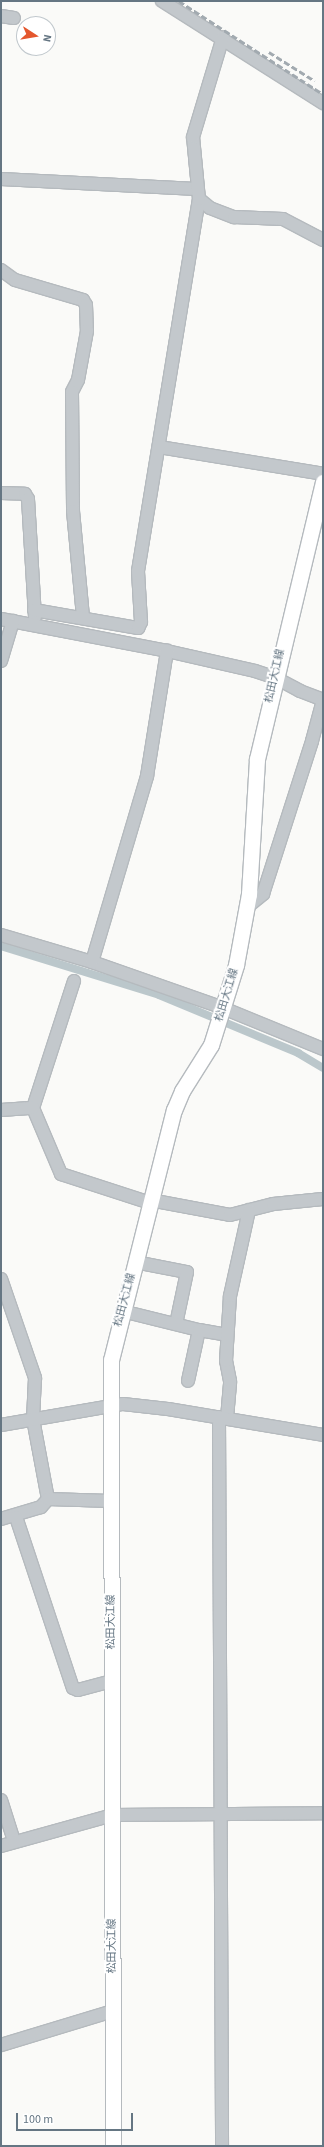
<!DOCTYPE html>
<meta charset="utf-8">
<style>
body{margin:0}
#map{position:relative;width:324px;height:2147px;overflow:hidden;background:#fafaf8;font-family:"Source Sans 3","Noto Sans JP",sans-serif}
div>[style]{position:absolute}
[style*='--x']{left:calc(var(--x)*1px);top:calc(var(--y)*1px);width:calc(var(--w)*1px);rotate:calc(var(--a)*1deg)}
.canal>*{height:8px;margin:-4px;padding:0 4px;transform-origin:4px;border-radius:4px;background:#bbc7cb}
.roads{filter:drop-shadow(1px 0 #b5babe) drop-shadow(-1px 0 #b5babe) drop-shadow(0 1px #b5babe) drop-shadow(0 -1px #b5babe)}
.minor>*{height:12px;margin:-6px;padding:0 6px;transform-origin:6px;border-radius:6px;background:#c3c8cc}
.major>*{height:15px;margin:-7.5px;padding:0 7.5px;transform-origin:7.5px;border-radius:7.5px;background:#fff}
.rail>*{height:2.5px;margin-top:-1.25px;transform-origin:0;background:repeating-linear-gradient(90deg,#a2aab0 0 6px,transparent 0 9px)}
span{translate:-50% -50%;white-space:nowrap;text-align:center;line-height:1.15;-webkit-text-stroke:4px #fff;paint-order:stroke}
.street-label{font-size:11px;color:#657683}
.frame{position:absolute;inset:0;border:2px solid #657683;pointer-events:none}
.north{position:absolute;left:16px;top:16px;width:40px;height:40px;box-sizing:border-box;background:#fff;border:1px solid #c1c8cd;border-radius:50%;rotate:102deg;font-size:11px;font-weight:700;line-height:16px;text-align:center;color:#657683}
.north::after{content:'';display:block;margin:auto;width:14px;height:18px;background:#e4572e;clip-path:polygon(50% 0,100% 100%,50% 72%,0 100%)}
.scale{position:absolute;left:16px;top:2113px;width:117px;height:18px;box-sizing:border-box;border:2px solid #657683;border-top:0;padding-left:5px;font-size:12px;line-height:14px;white-space:nowrap;color:#657683;-webkit-text-stroke:3px #fff;paint-order:stroke}
</style>
<div id="map">
<div class="canal">
<div style="--x:1;--y:946;--w:165;--a:17.2"></div>
<div style="--x:159;--y:995;--w:151;--a:22.6"></div>
<div style="--x:298;--y:1053;--w:29;--a:31"></div>
</div>
<div class="roads">
<div class="minor">
<div style="--x:162;--y:1;--w:191;--a:32.4"></div>
<div style="--x:1;--y:16;--w:13;--a:9"></div>
<div style="--x:1;--y:179;--w:196;--a:2.9"></div>
<div style="--x:199;--y:199;--w:14;--a:39"></div>
<div style="--x:210;--y:208;--w:26;--a:21"></div>
<div style="--x:234;--y:217;--w:49;--a:2.3"></div>
<div style="--x:283;--y:219;--w:45;--a:27.7"></div>
<div style="--x:1;--y:270;--w:17;--a:36"></div>
<div style="--x:15;--y:280;--w:71;--a:16.4"></div>
<div style="--x:83;--y:300;--w:6;--a:59"></div>
<div style="--x:86;--y:305;--w:26;--a:88"></div>
<div style="--x:87;--y:331;--w:50;--a:100.4"></div>
<div style="--x:78;--y:380;--w:13;--a:117"></div>
<div style="--x:72;--y:392;--w:119;--a:89.5"></div>
<div style="--x:73;--y:511;--w:106;--a:84.6"></div>
<div style="--x:159;--y:447;--w:166;--a:9.3"></div>
<div style="--x:1;--y:493;--w:24;--a:2"></div>
<div style="--x:25;--y:494;--w:6;--a:59"></div>
<div style="--x:28;--y:499;--w:118;--a:86.6"></div>
<div style="--x:34;--y:610;--w:106;--a:9.8"></div>
<div style="--x:138;--y:628;--w:7;--a:-63"></div>
<div style="--x:141;--y:622;--w:51;--a:-93.4"></div>
<div style="--x:138;--y:571;--w:377;--a:-80.7"></div>
<div style="--x:199;--y:199;--w:62;--a:-95.5"></div>
<div style="--x:193;--y:137;--w:104;--a:-73.3"></div>
<div style="--x:1;--y:619;--w:169;--a:10.9"></div>
<div style="--x:167;--y:651;--w:90;--a:12.8"></div>
<div style="--x:255;--y:671;--w:20;--a:18"></div>
<div style="--x:274;--y:677;--w:30;--a:28"></div>
<div style="--x:300;--y:691;--w:25;--a:21"></div>
<div style="--x:1;--y:661;--w:42;--a:-73.3"></div>
<div style="--x:247;--y:907;--w:21;--a:-39"></div>
<div style="--x:263;--y:894;--w:161;--a:-72.2"></div>
<div style="--x:312;--y:741;--w:42;--a:-75"></div>
<div style="--x:1;--y:935;--w:95;--a:16.5"></div>
<div style="--x:92;--y:962;--w:139;--a:19.3"></div>
<div style="--x:223;--y:1008;--w:108;--a:22.3"></div>
<div style="--x:92;--y:962;--w:194;--a:-73.5"></div>
<div style="--x:147;--y:776;--w:127;--a:-80.9"></div>
<div style="--x:74;--y:981;--w:133;--a:107.9"></div>
<div style="--x:33;--y:1108;--w:72;--a:67"></div>
<div style="--x:61;--y:1174;--w:94;--a:18"></div>
<div style="--x:1;--y:1110;--w:32;--a:-4"></div>
<div style="--x:150;--y:1200;--w:81;--a:10.6"></div>
<div style="--x:230;--y:1215;--w:44;--a:-14.3"></div>
<div style="--x:273;--y:1204;--w:50;--a:-5.7"></div>
<div style="--x:135;--y:1262;--w:53;--a:10.9"></div>
<div style="--x:187;--y:1272;--w:53;--a:101.9"></div>
<div style="--x:1;--y:1279;--w:105;--a:71"></div>
<div style="--x:35;--y:1378;--w:41;--a:92.8"></div>
<div style="--x:33;--y:1419;--w:81;--a:79.4"></div>
<div style="--x:48;--y:1499;--w:11;--a:131"></div>
<div style="--x:41;--y:1507;--w:42;--a:163.3"></div>
<div style="--x:122;--y:1311;--w:79;--a:13.9"></div>
<div style="--x:199;--y:1330;--w:52;--a:102.2"></div>
<div style="--x:199;--y:1330;--w:27;--a:10"></div>
<div style="--x:219;--y:1417;--w:729;--a:89.76"></div>
<div style="--x:227;--y:1418;--w:37;--a:-85"></div>
<div style="--x:230;--y:1381;--w:20;--a:-101"></div>
<div style="--x:226;--y:1361;--w:65;--a:-86.5"></div>
<div style="--x:230;--y:1296;--w:88;--a:-77.5"></div>
<div style="--x:1;--y:1425;--w:124;--a:-9.8"></div>
<div style="--x:123;--y:1404;--w:45;--a:6.3"></div>
<div style="--x:168;--y:1409;--w:157;--a:9.5"></div>
<div style="--x:48;--y:1499;--w:63;--a:1.8"></div>
<div style="--x:16;--y:1517;--w:180;--a:71.6"></div>
<div style="--x:73;--y:1688;--w:5;--a:22"></div>
<div style="--x:78;--y:1690;--w:34;--a:-15"></div>
<div style="--x:1;--y:1800;--w:43;--a:72.4"></div>
<div style="--x:1;--y:1846;--w:116;--a:-15.5"></div>
<div style="--x:113;--y:1815;--w:210;--a:-0.5"></div>
<div style="--x:1;--y:2045;--w:117;--a:-16.9"></div>
</div>
<div class="major">
<div style="--x:113;--y:2146;--w:786;--a:-90.15"></div>
<div style="--x:111;--y:1360;--w:258;--a:-75.9"></div>
<div style="--x:174;--y:1110;--w:21;--a:-67"></div>
<div style="--x:182;--y:1091;--w:54;--a:-57.8"></div>
<div style="--x:211;--y:1045;--w:84;--a:-72.6"></div>
<div style="--x:236;--y:965;--w:72;--a:-79.6"></div>
<div style="--x:249;--y:894;--w:135;--a:-86.6"></div>
<div style="--x:257;--y:759;--w:285;--a:-76.6"></div>
</div>
</div>
<div class="rail">
<div style="--x:179;--y:1;--w:171;--a:32.9"></div>
<div style="--x:269;--y:52;--w:54;--a:32.2"></div>
</div>
<div class="street-label">
<span style="left:275px;top:676px;rotate:-77deg">松田大江線</span>
<span style="left:227px;top:995px;rotate:-73deg">松田大江線</span>
<span style="left:125px;top:1300px;rotate:-75deg">松田大江線</span>
<span style="left:111px;top:1622px;rotate:-90deg">松田大江線</span>
<span style="left:112px;top:1946px;rotate:-90deg">松田大江線</span>
</div>
<div class="frame"></div>
<div class="north">N</div>
<div class="scale">100 m</div>
</div>
